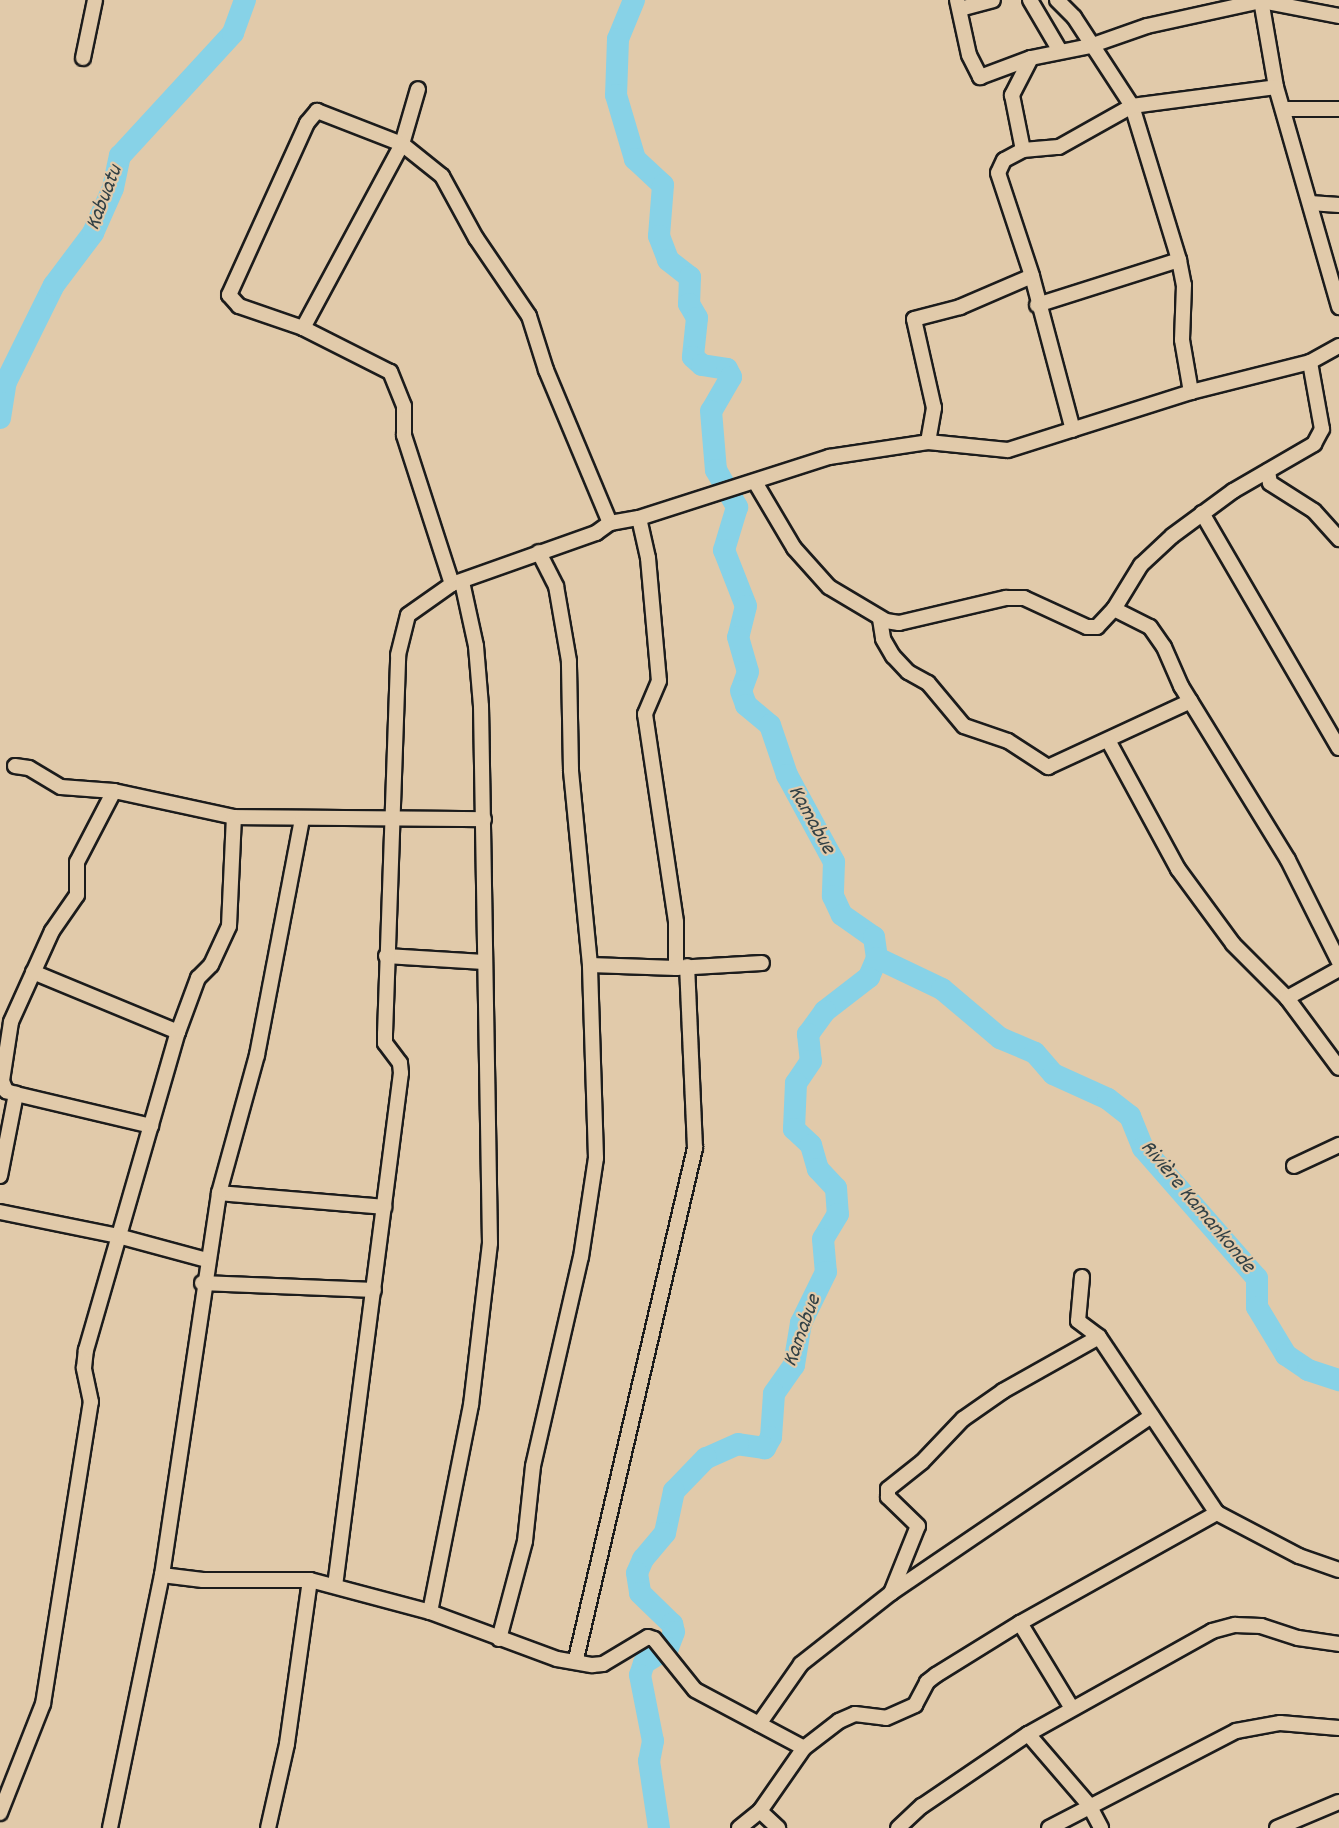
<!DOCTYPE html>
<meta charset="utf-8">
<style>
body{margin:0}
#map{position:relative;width:1339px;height:1828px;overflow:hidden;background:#e1caaa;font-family:Dekko,sans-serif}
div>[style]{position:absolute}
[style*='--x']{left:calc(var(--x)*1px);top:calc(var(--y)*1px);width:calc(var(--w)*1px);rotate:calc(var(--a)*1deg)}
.river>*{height:22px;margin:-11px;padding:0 11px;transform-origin:11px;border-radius:11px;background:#87d2e7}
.roads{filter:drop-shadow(2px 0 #1c1c1c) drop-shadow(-2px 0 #1c1c1c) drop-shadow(0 2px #1c1c1c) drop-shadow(0 -2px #1c1c1c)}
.minor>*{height:14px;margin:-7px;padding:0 7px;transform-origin:7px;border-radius:7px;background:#e1caaa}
span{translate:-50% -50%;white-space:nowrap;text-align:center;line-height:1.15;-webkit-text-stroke:4.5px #e1caaa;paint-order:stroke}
.water-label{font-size:22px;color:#314045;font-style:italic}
</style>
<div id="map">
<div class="river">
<div style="--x:634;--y:0;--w:42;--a:112.3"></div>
<div style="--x:618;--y:39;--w:56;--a:92"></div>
<div style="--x:616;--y:95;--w:67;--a:73.5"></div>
<div style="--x:635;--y:159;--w:38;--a:43"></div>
<div style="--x:663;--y:185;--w:51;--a:94.5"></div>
<div style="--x:659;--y:236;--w:26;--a:69"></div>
<div style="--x:668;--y:260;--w:28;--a:38"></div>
<div style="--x:690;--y:277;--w:27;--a:92"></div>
<div style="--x:689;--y:304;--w:16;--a:60"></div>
<div style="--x:697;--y:318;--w:39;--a:96"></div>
<div style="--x:693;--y:357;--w:12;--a:42"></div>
<div style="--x:702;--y:365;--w:25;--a:9"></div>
<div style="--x:727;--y:369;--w:9;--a:63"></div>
<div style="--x:731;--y:377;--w:39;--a:120"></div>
<div style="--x:711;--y:411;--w:59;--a:85.2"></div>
<div style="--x:716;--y:470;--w:43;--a:60.4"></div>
<div style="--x:737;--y:507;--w:45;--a:106.8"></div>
<div style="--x:724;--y:550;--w:60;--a:68.6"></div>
<div style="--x:746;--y:606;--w:32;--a:104"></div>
<div style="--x:738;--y:637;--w:36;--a:74"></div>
<div style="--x:748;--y:672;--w:20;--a:110"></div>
<div style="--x:741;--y:691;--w:15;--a:70"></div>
<div style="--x:746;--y:705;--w:31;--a:40"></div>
<div style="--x:770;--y:725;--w:53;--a:71.2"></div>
<div style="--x:787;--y:775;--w:99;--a:61.6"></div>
<div style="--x:834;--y:862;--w:34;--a:92"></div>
<div style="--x:833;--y:896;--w:21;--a:65"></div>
<div style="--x:842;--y:915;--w:39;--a:35"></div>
<div style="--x:874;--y:937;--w:21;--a:82"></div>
<div style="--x:877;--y:958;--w:21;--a:113"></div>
<div style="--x:869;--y:977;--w:56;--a:142.3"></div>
<div style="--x:825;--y:1011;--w:29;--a:126"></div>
<div style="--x:808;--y:1034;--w:27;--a:84"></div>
<div style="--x:811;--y:1061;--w:27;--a:124"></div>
<div style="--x:796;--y:1083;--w:46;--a:92.5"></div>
<div style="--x:794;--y:1129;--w:23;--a:43"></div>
<div style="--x:811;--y:1145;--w:25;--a:74"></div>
<div style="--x:818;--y:1169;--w:26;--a:47"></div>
<div style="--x:836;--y:1188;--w:26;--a:86"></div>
<div style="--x:838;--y:1214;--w:29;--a:121"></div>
<div style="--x:823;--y:1239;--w:33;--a:85"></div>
<div style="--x:826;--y:1272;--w:57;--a:116.1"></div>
<div style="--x:801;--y:1323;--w:43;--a:99.5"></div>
<div style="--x:794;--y:1365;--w:35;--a:125"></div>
<div style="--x:774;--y:1394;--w:43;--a:94"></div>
<div style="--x:771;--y:1437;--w:13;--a:119"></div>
<div style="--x:765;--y:1448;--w:27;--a:-172"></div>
<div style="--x:738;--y:1444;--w:35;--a:156"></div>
<div style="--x:706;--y:1458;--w:46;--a:134.1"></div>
<div style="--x:674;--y:1491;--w:43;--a:102.1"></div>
<div style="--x:665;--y:1533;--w:34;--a:130"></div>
<div style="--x:643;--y:1559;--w:15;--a:113"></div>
<div style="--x:637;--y:1573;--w:20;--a:81"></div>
<div style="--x:640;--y:1593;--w:45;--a:44.1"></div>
<div style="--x:672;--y:1624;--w:8;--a:76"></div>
<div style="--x:674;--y:1632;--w:17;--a:111"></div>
<div style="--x:668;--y:1648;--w:28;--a:148"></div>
<div style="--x:644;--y:1663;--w:13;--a:108"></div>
<div style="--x:640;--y:1675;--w:67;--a:78.9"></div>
<div style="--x:653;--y:1741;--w:20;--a:101"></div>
<div style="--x:649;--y:1761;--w:68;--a:81.5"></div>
<div style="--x:0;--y:418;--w:36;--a:-81"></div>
<div style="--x:6;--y:382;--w:108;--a:-63.7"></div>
<div style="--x:54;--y:285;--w:65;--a:-53.1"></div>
<div style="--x:93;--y:233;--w:49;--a:-66"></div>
<div style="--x:113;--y:188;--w:33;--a:-78"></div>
<div style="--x:120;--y:156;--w:167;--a:-47.4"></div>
<div style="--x:233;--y:33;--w:35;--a:-70"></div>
<div style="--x:877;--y:958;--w:72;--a:25.5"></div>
<div style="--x:942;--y:989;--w:76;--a:40.2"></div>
<div style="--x:1000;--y:1038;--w:38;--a:23"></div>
<div style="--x:1035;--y:1053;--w:28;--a:49"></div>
<div style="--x:1053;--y:1074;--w:60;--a:24.4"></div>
<div style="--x:1108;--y:1099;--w:28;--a:38"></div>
<div style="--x:1130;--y:1116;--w:35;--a:68"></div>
<div style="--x:1143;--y:1148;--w:173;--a:48.8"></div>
<div style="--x:1257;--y:1278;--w:29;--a:90"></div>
<div style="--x:1257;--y:1307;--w:56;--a:58.9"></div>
<div style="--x:1286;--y:1355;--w:27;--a:34"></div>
<div style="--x:1308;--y:1370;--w:33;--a:18"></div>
</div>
<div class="roads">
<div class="minor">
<div style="--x:957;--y:0;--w:56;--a:77.7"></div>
<div style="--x:969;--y:55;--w:25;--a:63"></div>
<div style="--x:980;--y:77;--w:54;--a:-20.4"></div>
<div style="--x:1031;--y:58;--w:60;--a:-11.5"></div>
<div style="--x:1090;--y:46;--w:60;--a:-19.3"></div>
<div style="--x:1147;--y:26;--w:117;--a:-12.4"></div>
<div style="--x:1261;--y:1;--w:79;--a:10.9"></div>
<div style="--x:1030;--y:0;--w:59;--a:59.5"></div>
<div style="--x:1057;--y:0;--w:24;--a:45"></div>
<div style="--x:1074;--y:17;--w:106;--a:56.9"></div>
<div style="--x:1132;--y:106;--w:161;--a:73"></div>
<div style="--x:1179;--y:260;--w:25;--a:79"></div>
<div style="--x:1184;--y:285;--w:55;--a:92.1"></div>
<div style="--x:1182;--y:340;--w:53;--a:80.2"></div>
<div style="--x:1261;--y:0;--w:88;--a:80.2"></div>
<div style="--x:1276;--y:87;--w:229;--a:74"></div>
<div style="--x:960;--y:9;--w:34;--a:-15"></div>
<div style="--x:83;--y:58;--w:59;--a:-78.3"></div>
<div style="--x:1031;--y:58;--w:42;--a:117.2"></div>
<div style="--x:1012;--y:95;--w:56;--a:78.7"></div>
<div style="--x:1023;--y:150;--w:21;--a:152"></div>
<div style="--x:1004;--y:160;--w:14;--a:115"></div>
<div style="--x:998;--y:173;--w:108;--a:71.7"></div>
<div style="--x:1032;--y:276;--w:159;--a:75.1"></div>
<div style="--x:1284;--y:109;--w:55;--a:0"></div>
<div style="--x:1023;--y:150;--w:36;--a:-5"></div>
<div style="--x:1059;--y:147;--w:84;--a:-29.3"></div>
<div style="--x:1132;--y:106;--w:145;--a:-7.5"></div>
<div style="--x:1310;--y:203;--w:29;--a:4"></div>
<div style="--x:1037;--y:305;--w:149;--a:-17.6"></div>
<div style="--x:303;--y:328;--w:209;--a:-61.7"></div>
<div style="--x:402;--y:144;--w:57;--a:-73.8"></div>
<div style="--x:928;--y:442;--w:35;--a:-80"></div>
<div style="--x:934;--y:408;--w:91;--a:-102.7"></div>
<div style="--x:914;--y:319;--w:48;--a:-14.6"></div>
<div style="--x:960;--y:307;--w:78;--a:-23.3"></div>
<div style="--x:1268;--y:471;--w:12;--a:81"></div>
<div style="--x:1270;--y:483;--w:52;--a:32.5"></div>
<div style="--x:1314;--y:511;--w:38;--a:48"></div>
<div style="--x:755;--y:482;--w:77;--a:59.4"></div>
<div style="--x:794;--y:548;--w:52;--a:48.1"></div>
<div style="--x:829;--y:587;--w:66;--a:30.8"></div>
<div style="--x:886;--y:621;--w:13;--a:9"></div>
<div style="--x:899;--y:623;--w:110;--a:-13.2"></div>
<div style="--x:1006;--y:598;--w:18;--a:0"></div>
<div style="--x:1024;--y:598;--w:69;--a:24.7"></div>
<div style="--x:1087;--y:627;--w:10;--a:0"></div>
<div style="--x:1097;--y:627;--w:25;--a:-47"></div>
<div style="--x:1114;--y:609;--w:40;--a:26.6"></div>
<div style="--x:1150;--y:627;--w:24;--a:55"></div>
<div style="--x:1164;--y:647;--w:43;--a:66.4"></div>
<div style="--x:1181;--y:686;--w:204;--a:58.4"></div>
<div style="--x:1288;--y:860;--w:114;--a:63.4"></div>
<div style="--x:1202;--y:513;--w:272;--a:59.8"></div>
<div style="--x:639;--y:518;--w:41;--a:77.3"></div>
<div style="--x:648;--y:558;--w:123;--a:84.9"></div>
<div style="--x:659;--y:681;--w:36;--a:113"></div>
<div style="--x:645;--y:714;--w:210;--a:81.5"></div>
<div style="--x:676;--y:922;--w:46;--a:90"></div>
<div style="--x:452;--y:584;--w:157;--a:-107.9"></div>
<div style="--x:404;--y:435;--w:29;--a:-90"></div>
<div style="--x:404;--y:406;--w:37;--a:-112"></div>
<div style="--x:390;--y:372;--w:97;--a:-153.2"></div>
<div style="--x:303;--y:328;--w:68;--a:-161"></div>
<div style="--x:239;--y:306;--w:15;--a:-132"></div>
<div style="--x:229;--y:295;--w:189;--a:-65.6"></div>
<div style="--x:307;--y:123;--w:16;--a:-50"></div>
<div style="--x:317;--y:111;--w:91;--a:21.2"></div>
<div style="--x:402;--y:144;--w:51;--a:38.7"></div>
<div style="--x:442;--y:176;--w:71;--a:61.3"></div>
<div style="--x:476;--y:238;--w:94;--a:55.8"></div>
<div style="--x:529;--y:316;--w:57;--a:72.5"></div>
<div style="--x:546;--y:370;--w:166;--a:67.3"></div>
<div style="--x:1114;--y:609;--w:52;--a:-58.5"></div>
<div style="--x:1141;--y:565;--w:42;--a:-43.1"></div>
<div style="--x:1172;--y:536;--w:76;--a:-36.4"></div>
<div style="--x:1233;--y:491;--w:94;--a:-30.1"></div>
<div style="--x:1314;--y:444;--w:17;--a:-62"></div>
<div style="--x:1322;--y:429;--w:68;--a:-100.2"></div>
<div style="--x:880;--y:619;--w:20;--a:81"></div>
<div style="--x:883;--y:639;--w:20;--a:60"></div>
<div style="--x:893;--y:656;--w:22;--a:47"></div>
<div style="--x:908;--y:672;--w:23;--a:29"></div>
<div style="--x:928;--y:683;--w:56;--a:50.1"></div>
<div style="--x:964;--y:726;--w:46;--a:18.8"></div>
<div style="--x:1008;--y:741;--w:48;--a:33"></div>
<div style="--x:1048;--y:767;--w:157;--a:-24.8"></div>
<div style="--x:1109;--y:742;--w:145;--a:61.5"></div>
<div style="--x:1178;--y:869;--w:93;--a:53.7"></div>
<div style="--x:1233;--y:944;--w:76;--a:45"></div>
<div style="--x:1287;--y:998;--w:87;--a:53.4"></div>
<div style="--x:15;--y:766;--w:14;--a:8"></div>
<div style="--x:29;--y:768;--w:37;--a:31"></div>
<div style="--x:61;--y:787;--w:53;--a:4.3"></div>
<div style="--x:114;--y:791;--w:123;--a:12.2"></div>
<div style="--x:234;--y:817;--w:250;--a:0.5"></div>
<div style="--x:114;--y:791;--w:80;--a:117.5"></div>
<div style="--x:77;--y:862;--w:33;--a:90"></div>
<div style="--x:77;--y:895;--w:44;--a:124.8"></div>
<div style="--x:52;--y:931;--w:100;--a:114.3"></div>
<div style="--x:11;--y:1022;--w:60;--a:98.7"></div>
<div style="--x:2;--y:1081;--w:11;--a:68"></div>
<div style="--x:6;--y:1091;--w:10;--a:17"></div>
<div style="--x:16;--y:1094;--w:139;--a:13.3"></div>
<div style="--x:386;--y:956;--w:98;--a:3.5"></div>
<div style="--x:590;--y:965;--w:86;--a:2"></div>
<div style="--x:676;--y:968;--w:86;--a:-3.3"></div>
<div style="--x:33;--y:972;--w:157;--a:22.5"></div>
<div style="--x:1287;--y:998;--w:60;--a:-29.1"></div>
<div style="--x:1294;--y:1166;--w:50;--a:-25"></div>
<div style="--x:0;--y:1176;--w:84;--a:-79"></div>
<div style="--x:219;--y:1193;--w:166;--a:4.8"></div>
<div style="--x:0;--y:1212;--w:120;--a:11.5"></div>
<div style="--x:118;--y:1236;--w:92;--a:15.1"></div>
<div style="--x:1082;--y:1277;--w:44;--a:95.2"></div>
<div style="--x:1078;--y:1321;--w:26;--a:37"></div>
<div style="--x:1099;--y:1337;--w:212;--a:56.2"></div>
<div style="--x:1217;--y:1513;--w:93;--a:27.7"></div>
<div style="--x:1299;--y:1556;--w:42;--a:19.3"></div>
<div style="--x:202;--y:1283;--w:172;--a:2.3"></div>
<div style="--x:162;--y:1575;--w:41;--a:7"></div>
<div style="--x:203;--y:1580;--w:107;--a:0"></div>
<div style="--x:310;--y:1580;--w:166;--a:98"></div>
<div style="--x:287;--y:1744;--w:86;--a:102.7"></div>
<div style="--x:310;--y:1580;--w:124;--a:14.9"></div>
<div style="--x:430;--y:1612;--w:135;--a:20.3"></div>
<div style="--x:557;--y:1659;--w:36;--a:10"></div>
<div style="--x:592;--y:1665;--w:11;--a:-5"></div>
<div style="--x:603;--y:1664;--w:52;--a:-31"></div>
<div style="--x:648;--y:1637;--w:6;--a:18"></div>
<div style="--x:654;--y:1639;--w:65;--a:51.2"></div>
<div style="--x:695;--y:1690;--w:123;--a:28"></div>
<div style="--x:335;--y:1586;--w:517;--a:-82.67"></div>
<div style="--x:401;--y:1073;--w:10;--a:-96"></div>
<div style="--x:400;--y:1063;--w:25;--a:-127"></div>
<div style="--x:385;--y:1043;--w:9;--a:-90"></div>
<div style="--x:385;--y:1034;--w:379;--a:-88"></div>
<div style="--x:398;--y:655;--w:41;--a:-76"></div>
<div style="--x:408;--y:615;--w:54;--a:-35.2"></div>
<div style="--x:452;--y:584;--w:153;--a:-19.5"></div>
<div style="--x:596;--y:533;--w:17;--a:-36"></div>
<div style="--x:610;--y:523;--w:29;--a:-10"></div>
<div style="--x:639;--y:518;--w:200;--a:-17.8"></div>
<div style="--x:829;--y:457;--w:100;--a:-8.6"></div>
<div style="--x:928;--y:442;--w:80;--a:5.7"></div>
<div style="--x:1008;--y:450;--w:192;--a:-17.6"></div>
<div style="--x:1191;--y:392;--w:123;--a:-14.1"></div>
<div style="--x:1310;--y:362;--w:33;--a:-29"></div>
<div style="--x:891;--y:1593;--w:72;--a:-68.1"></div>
<div style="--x:918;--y:1526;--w:42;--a:-136"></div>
<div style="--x:888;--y:1497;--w:8;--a:-90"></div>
<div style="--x:888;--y:1489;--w:43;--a:-38.5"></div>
<div style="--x:922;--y:1462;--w:59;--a:-46.4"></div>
<div style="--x:963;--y:1419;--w:49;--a:-35"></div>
<div style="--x:1003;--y:1391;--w:110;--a:-29.4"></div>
<div style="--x:430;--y:1612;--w:211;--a:-78.8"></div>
<div style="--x:471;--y:1405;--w:163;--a:-83.3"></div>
<div style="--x:490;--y:1243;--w:537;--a:-90.96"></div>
<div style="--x:481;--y:706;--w:60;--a:-94.8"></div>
<div style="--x:476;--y:646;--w:66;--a:-102.3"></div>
<div style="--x:1020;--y:1623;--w:98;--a:58.7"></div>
<div style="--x:499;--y:1639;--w:101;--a:-75.1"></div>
<div style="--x:525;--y:1541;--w:75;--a:-83.9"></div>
<div style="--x:533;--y:1466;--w:214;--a:-77.1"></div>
<div style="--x:581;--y:1257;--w:100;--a:-81.4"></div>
<div style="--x:596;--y:1158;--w:193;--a:-91.8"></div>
<div style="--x:590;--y:965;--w:196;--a:-95.6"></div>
<div style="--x:571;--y:770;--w:109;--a:-91.1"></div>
<div style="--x:569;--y:661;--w:76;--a:-99.8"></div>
<div style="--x:556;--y:586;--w:38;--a:-117"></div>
<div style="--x:576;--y:1659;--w:525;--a:-76.89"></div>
<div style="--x:695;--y:1148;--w:182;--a:-92.5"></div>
<div style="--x:759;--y:1724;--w:73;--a:-55"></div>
<div style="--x:801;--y:1664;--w:115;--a:-38.3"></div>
<div style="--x:891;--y:1593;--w:315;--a:-34.2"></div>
<div style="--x:1028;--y:1734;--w:94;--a:49.3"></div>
<div style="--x:1089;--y:1805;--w:26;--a:62"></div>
<div style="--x:760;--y:1811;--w:25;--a:43"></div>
<div style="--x:0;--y:1813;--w:117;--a:-68.5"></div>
<div style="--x:43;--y:1704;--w:306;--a:-81"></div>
<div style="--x:91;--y:1402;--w:35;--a:-102"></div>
<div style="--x:84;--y:1368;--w:18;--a:-84"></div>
<div style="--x:86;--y:1350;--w:331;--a:-73.9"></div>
<div style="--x:178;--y:1032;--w:58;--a:-69.7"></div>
<div style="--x:198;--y:978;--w:18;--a:-45"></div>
<div style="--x:211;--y:965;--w:43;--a:-65.2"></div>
<div style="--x:229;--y:926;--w:109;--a:-87.4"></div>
<div style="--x:110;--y:1828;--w:258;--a:-78.4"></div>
<div style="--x:162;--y:1575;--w:386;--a:-81.5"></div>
<div style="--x:219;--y:1193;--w:143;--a:-74.6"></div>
<div style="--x:257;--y:1055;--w:239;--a:-79.2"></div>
<div style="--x:739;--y:1828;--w:27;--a:-39"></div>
<div style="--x:760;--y:1811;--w:77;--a:-55.1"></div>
<div style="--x:804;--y:1748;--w:44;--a:-37.6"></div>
<div style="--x:839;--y:1721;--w:17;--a:-24"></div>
<div style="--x:855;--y:1714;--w:31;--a:7"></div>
<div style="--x:886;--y:1718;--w:32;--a:-24"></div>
<div style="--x:915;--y:1705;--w:26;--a:-62"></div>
<div style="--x:927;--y:1682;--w:11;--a:-38"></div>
<div style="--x:936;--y:1675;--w:99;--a:-31.8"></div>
<div style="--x:1020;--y:1623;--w:226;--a:-29.2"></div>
<div style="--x:898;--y:1828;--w:33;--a:-43"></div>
<div style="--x:922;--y:1806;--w:128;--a:-34.2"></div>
<div style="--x:1028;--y:1734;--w:211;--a:-29.2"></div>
<div style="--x:1212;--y:1631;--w:24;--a:-15"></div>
<div style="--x:1235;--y:1625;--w:26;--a:2"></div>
<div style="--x:1261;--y:1626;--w:39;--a:18"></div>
<div style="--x:1298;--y:1638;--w:41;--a:8.3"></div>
<div style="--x:1049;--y:1828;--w:211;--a:-27.4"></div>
<div style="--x:1236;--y:1731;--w:45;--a:-10.3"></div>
<div style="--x:1280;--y:1723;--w:59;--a:4.8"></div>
<div style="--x:1277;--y:1828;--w:67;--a:-22.8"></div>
</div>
</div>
<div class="water-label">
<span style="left:105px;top:198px;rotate:-69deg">Kabuatu</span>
<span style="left:811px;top:820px;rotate:61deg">Kamabue</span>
<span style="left:1197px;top:1207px;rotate:50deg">Rivière Kamankonde</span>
<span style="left:803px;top:1331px;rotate:-70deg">Kamabue</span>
</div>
</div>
